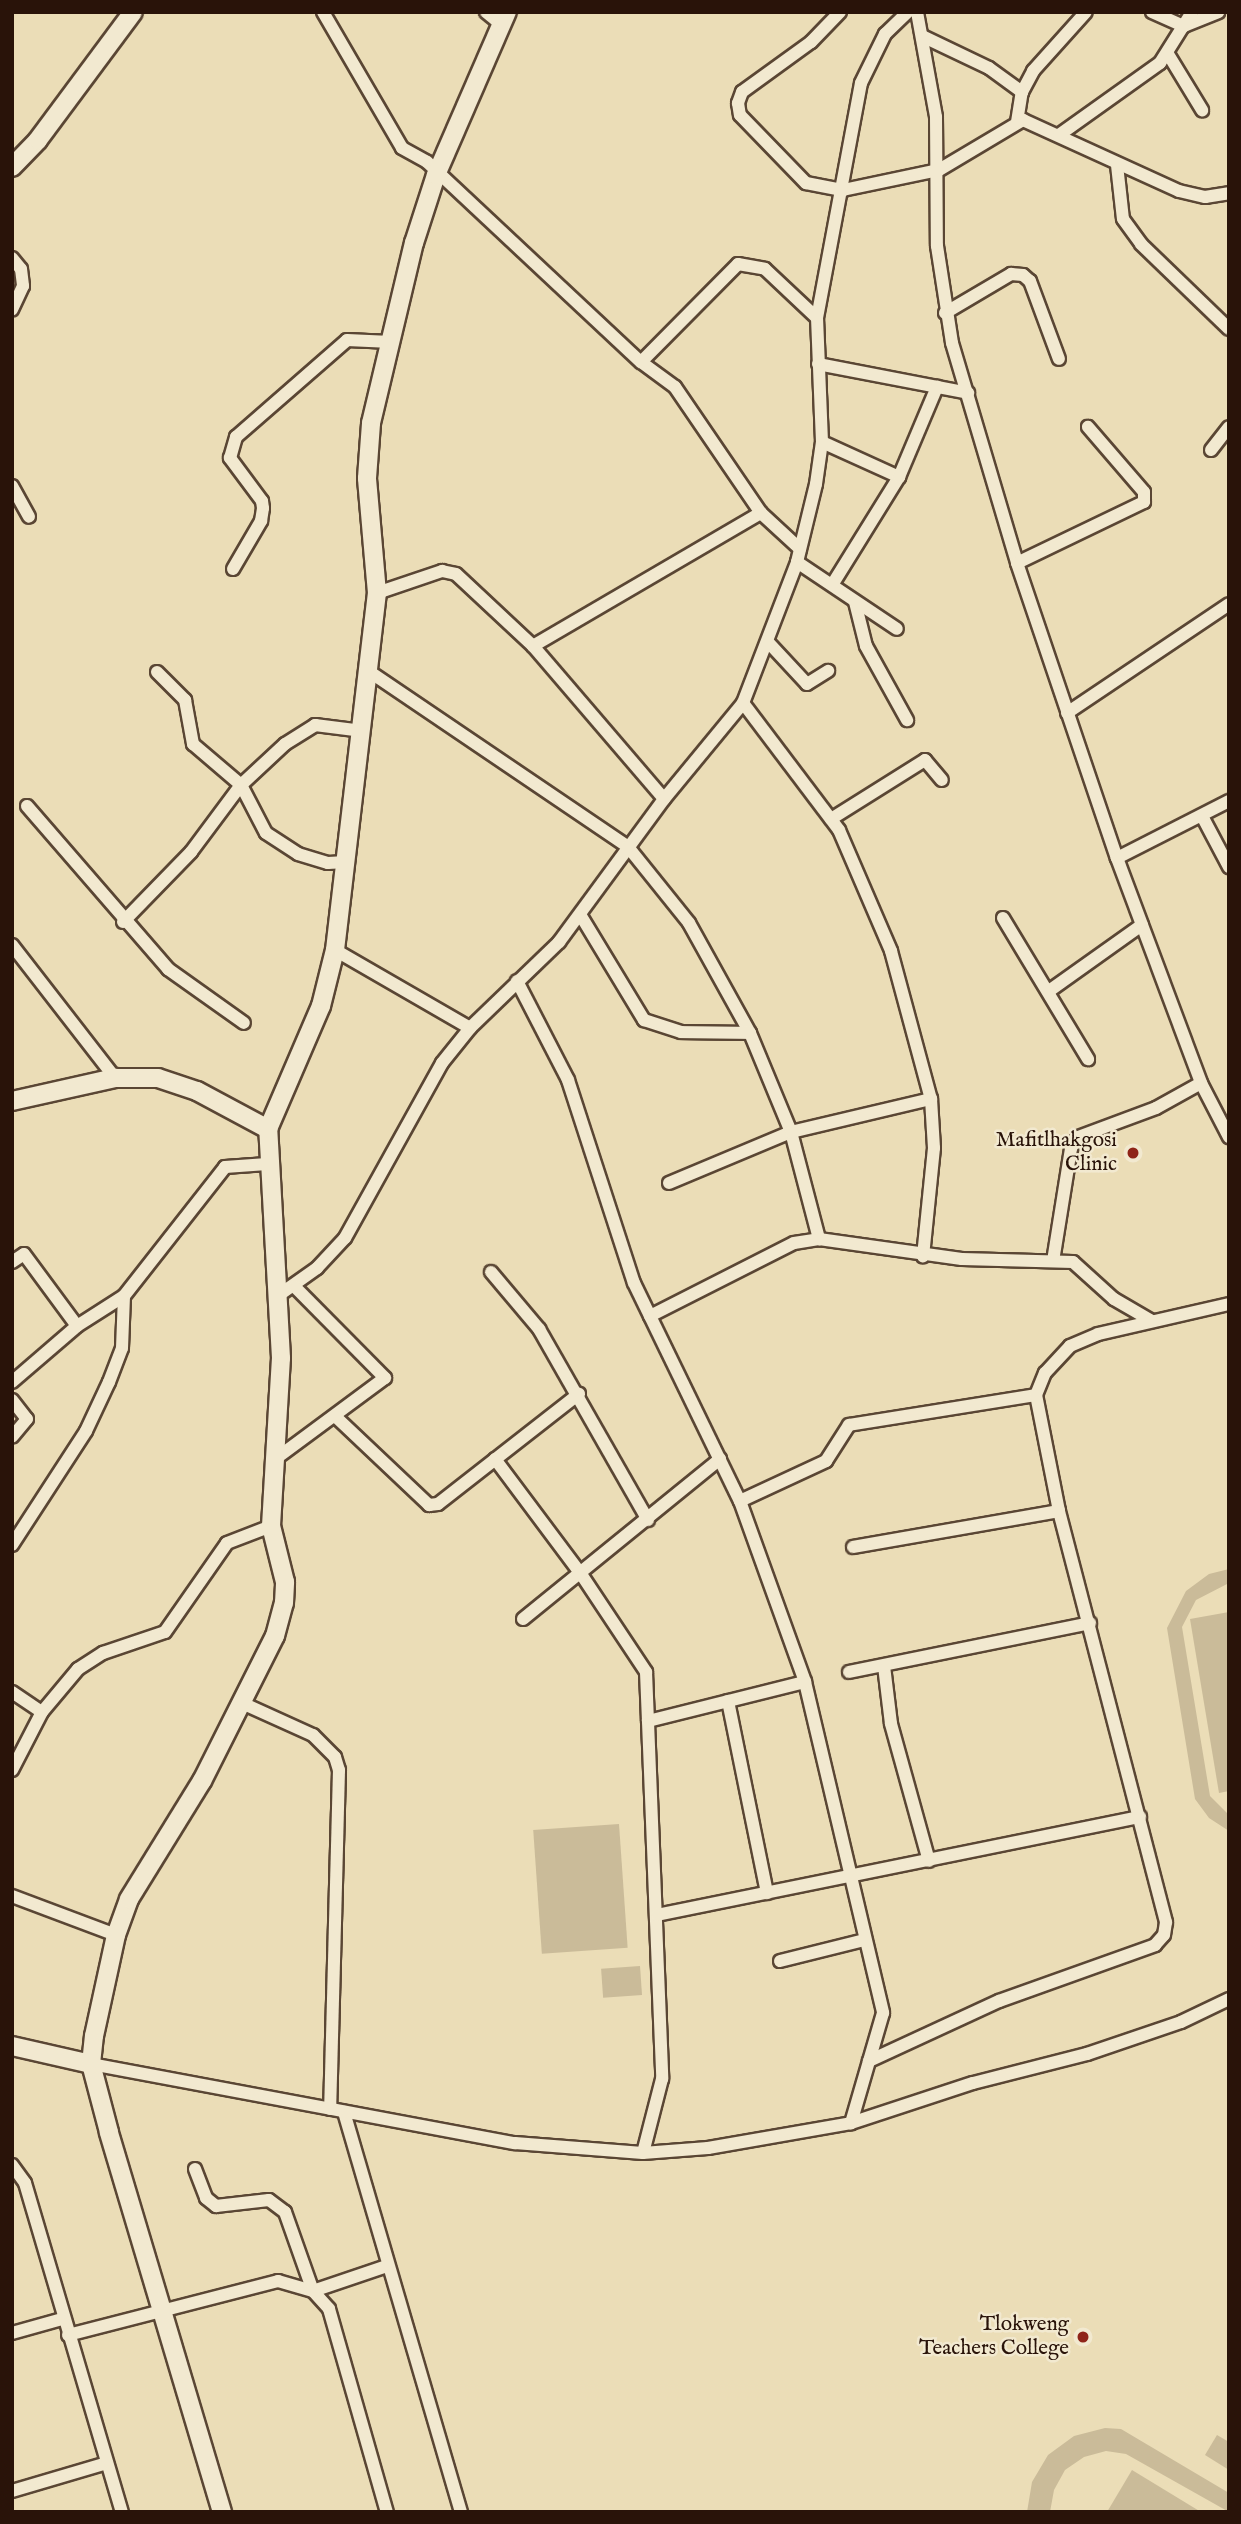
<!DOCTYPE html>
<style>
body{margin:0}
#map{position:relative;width:1241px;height:2524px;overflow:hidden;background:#ebddb7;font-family:"IM FELL English",serif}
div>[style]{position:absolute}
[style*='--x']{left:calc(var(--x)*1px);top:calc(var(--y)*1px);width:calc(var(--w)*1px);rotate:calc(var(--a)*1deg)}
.green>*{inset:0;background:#cabb99;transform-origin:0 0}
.roads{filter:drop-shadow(2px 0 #5a4634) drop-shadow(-2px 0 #5a4634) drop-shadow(0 2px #5a4634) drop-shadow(0 -2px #5a4634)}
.street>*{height:12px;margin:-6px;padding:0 6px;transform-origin:6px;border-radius:6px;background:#f2e9d0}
.secondary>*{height:18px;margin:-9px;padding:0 9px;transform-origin:9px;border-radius:9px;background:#f2e9d0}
.dots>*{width:19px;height:19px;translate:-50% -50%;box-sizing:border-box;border:4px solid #f2e9d0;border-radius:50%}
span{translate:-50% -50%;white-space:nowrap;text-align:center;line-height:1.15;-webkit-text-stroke:5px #f2e9d0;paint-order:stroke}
.poi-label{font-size:21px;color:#291309}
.right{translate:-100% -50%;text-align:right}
.frame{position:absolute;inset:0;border:14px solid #291309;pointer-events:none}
</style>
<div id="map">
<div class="green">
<div style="clip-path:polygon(1229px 1569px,1229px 1583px,1196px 1600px,1182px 1627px,1210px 1796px,1229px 1815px,1229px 1831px,1209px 1818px,1195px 1799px,1167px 1628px,1186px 1591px,1209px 1574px)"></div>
<div style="clip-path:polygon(1229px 1612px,1229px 1791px,1219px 1793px,1190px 1619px)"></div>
<div style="left:619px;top:1824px;width:124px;height:86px;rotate:86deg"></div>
<div style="left:640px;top:1966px;width:29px;height:39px;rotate:86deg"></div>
<div style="clip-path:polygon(1105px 2428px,1121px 2429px,1229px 2493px,1229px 2512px,1126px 2454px,1106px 2451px,1084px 2457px,1065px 2470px,1054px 2490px,1050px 2512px,1027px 2512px,1032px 2482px,1048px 2455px,1074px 2436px)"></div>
<div style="clip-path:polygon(1217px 2435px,1229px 2442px,1229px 2470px,1205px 2455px)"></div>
<div style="clip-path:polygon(1132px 2470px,1201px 2512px,1107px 2512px)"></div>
</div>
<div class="roads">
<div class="street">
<div style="--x:323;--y:12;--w:157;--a:59.8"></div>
<div style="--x:402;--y:148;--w:29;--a:29"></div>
<div style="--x:427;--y:162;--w:293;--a:43.1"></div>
<div style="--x:641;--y:362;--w:42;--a:36.3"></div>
<div style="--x:675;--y:387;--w:153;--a:55.7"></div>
<div style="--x:761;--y:513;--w:53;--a:42.7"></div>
<div style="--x:486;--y:12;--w:19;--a:39"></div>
<div style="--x:840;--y:12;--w:42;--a:134"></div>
<div style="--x:811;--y:42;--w:85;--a:144.1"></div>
<div style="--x:742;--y:92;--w:12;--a:110"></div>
<div style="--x:738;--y:103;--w:12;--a:81"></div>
<div style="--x:740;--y:115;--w:95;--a:45.9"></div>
<div style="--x:806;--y:183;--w:38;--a:11"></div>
<div style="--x:843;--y:190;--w:98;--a:-11.8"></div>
<div style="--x:939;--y:170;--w:98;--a:-30.8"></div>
<div style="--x:1023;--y:120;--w:171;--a:24.5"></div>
<div style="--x:1179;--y:191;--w:27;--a:13"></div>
<div style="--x:1205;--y:197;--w:24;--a:-9"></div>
<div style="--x:917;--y:12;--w:107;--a:79.7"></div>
<div style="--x:936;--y:117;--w:129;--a:89.6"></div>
<div style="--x:937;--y:246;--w:98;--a:81.2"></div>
<div style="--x:952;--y:343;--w:229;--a:73.5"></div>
<div style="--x:1017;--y:563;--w:311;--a:71.3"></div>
<div style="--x:1117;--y:858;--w:240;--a:69.5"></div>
<div style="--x:1201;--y:1083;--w:61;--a:62.6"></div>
<div style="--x:1152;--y:12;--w:35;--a:24"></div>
<div style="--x:1184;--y:26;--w:37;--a:-22"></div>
<div style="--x:922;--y:36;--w:74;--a:25.5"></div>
<div style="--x:989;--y:68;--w:41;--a:36"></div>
<div style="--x:1168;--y:54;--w:66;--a:58.7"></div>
<div style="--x:1017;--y:122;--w:30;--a:-81"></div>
<div style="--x:1022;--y:92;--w:24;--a:-62"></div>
<div style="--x:1033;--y:71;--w:79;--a:-48.1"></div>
<div style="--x:1059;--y:135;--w:124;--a:-35.5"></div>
<div style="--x:1160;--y:63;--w:60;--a:-57.9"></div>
<div style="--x:1117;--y:165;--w:54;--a:83.7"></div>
<div style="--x:1123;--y:219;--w:31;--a:54"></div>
<div style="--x:1141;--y:244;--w:122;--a:44"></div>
<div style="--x:12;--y:258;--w:14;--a:51"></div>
<div style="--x:21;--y:269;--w:17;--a:83"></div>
<div style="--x:23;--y:286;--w:26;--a:115"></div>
<div style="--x:945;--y:313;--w:77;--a:-30.6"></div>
<div style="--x:1011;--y:274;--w:12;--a:5"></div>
<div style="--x:1023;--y:275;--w:9;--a:41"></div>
<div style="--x:1030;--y:281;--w:83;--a:69.6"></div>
<div style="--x:641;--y:362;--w:138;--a:-45.3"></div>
<div style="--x:738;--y:264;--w:27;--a:10"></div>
<div style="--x:765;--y:269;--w:71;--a:43.3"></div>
<div style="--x:818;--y:364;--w:153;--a:10.9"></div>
<div style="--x:822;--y:442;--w:85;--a:24.4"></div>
<div style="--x:1211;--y:450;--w:29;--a:-52"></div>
<div style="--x:12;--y:486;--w:35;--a:61"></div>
<div style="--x:797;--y:562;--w:120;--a:33.8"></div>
<div style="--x:1017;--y:563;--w:141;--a:-25.7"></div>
<div style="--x:1144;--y:502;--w:10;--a:-90"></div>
<div style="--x:1144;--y:492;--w:86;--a:-130.7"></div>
<div style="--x:233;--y:569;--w:56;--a:-59.7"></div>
<div style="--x:261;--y:521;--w:13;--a:-81"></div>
<div style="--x:263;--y:508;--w:7;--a:-98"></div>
<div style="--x:262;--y:501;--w:54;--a:-126.7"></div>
<div style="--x:230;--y:458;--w:22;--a:-74"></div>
<div style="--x:236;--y:437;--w:147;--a:-41.1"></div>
<div style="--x:347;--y:340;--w:44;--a:2.6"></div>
<div style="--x:832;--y:585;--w:127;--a:-58.2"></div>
<div style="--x:899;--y:477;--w:98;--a:-67.1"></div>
<div style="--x:377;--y:593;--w:69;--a:-18.7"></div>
<div style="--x:442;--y:571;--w:14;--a:12"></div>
<div style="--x:456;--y:574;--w:105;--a:43.1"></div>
<div style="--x:533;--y:646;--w:201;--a:49.4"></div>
<div style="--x:855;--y:602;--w:45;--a:76"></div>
<div style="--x:866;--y:646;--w:85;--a:61"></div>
<div style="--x:768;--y:642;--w:57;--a:47.1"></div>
<div style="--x:807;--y:684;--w:25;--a:-32"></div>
<div style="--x:533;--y:646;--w:264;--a:-30.3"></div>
<div style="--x:157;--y:672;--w:40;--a:45"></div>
<div style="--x:185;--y:700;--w:45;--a:79.7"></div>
<div style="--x:193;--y:744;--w:63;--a:40.5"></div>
<div style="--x:241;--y:785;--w:54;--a:62.5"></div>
<div style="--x:266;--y:833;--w:38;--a:33"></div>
<div style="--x:298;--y:854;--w:31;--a:17"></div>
<div style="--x:328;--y:863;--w:18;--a:-3"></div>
<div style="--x:370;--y:672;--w:312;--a:34.1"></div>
<div style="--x:628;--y:847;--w:97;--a:51.2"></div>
<div style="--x:689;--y:923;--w:126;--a:61"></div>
<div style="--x:750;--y:1033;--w:107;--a:67.5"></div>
<div style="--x:791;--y:1132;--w:111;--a:75.3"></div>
<div style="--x:743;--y:703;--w:159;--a:52.9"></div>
<div style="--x:839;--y:830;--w:132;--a:66.7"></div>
<div style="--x:891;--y:951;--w:153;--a:74.9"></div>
<div style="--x:931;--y:1099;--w:49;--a:86.5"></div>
<div style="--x:934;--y:1148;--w:109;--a:95.8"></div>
<div style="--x:1067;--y:713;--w:195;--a:-33.9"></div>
<div style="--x:27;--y:806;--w:216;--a:49.1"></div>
<div style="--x:168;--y:969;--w:93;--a:35.4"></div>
<div style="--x:1202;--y:816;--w:58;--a:62.1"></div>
<div style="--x:831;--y:819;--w:111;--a:-32.1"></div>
<div style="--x:925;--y:760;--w:26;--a:50"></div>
<div style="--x:1117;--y:858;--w:126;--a:-27"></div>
<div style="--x:581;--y:916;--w:122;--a:58.8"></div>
<div style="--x:644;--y:1020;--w:39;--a:18"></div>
<div style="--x:681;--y:1032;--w:69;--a:0.8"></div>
<div style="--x:1003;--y:918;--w:165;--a:58.9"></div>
<div style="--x:123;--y:922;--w:98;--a:-45.8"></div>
<div style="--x:191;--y:852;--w:84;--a:-53.3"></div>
<div style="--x:241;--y:785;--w:60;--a:-43"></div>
<div style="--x:285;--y:744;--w:36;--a:-32"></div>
<div style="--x:315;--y:725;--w:48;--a:7.1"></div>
<div style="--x:12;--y:945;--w:168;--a:52.2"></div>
<div style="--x:335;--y:950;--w:156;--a:30"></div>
<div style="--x:517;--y:981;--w:111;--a:62.7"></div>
<div style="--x:568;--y:1080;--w:213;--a:72"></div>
<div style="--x:634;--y:1283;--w:242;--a:64.1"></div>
<div style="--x:740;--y:1501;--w:192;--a:70.2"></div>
<div style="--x:805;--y:1682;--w:340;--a:76.7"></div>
<div style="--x:883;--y:2013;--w:115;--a:106.2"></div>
<div style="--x:1049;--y:991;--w:114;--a:-35.4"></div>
<div style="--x:669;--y:1183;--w:132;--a:-22.7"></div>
<div style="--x:791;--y:1132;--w:144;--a:-13.3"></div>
<div style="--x:1053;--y:1261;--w:114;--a:-80.9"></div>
<div style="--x:1071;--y:1148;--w:13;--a:-58"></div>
<div style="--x:1078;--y:1137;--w:83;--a:-20.4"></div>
<div style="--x:1156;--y:1108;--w:51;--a:-29.1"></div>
<div style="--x:12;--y:1262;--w:14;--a:-34"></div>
<div style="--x:24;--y:1254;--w:89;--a:53.6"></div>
<div style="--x:491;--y:1272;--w:75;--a:49.9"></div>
<div style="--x:539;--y:1329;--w:220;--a:60.3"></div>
<div style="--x:279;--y:1295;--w:47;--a:-35.4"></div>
<div style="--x:317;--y:1268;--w:41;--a:-47"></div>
<div style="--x:345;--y:1238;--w:200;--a:-61"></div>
<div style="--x:442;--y:1063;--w:45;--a:-51.3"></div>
<div style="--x:470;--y:1028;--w:124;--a:-44"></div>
<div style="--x:559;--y:942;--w:177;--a:-53.7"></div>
<div style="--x:664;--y:799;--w:124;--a:-50.5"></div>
<div style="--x:743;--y:703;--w:151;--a:-69"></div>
<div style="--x:797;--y:562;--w:80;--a:-76.3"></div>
<div style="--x:816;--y:484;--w:42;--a:-81.9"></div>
<div style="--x:822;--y:442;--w:124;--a:-92.3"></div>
<div style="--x:817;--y:318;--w:239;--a:-79.4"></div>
<div style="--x:861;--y:83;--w:55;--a:-63.9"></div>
<div style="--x:885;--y:34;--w:32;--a:-44"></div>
<div style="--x:650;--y:1316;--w:161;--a:-26.9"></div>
<div style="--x:794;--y:1243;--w:25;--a:-9"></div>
<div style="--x:819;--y:1239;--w:144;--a:8"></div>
<div style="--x:962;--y:1259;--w:111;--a:1.5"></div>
<div style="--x:1073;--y:1262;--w:55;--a:42.1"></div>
<div style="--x:1114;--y:1299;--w:44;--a:30.1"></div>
<div style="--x:12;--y:1382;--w:86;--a:-40.7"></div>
<div style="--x:77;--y:1326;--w:56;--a:-32.6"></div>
<div style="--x:124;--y:1296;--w:164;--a:-51.9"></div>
<div style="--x:225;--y:1167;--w:42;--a:-4.1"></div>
<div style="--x:12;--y:1400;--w:24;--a:52"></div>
<div style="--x:27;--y:1419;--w:23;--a:130"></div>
<div style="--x:337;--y:1418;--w:127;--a:43.4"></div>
<div style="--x:429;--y:1505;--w:9;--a:-6"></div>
<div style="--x:438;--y:1504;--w:179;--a:-38"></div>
<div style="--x:495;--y:1459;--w:144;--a:53.2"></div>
<div style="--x:581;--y:1574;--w:118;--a:56.4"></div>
<div style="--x:646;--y:1672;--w:407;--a:87.7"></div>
<div style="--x:662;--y:2079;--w:76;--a:104.4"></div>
<div style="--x:274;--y:1460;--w:138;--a:-36.5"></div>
<div style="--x:385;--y:1378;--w:129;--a:-134.7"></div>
<div style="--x:740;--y:1501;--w:95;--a:-24.9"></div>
<div style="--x:826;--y:1461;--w:43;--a:-57.4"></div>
<div style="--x:849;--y:1425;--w:189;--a:-9.1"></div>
<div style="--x:12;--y:1545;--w:136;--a:-57"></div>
<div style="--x:86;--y:1431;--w:54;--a:-64.9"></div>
<div style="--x:109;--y:1382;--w:36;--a:-69"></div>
<div style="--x:122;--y:1348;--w:52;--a:-87.8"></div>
<div style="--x:853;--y:1547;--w:209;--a:-9.9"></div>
<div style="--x:523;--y:1619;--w:254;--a:-39.1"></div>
<div style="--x:884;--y:1666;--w:58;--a:83.1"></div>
<div style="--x:891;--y:1724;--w:142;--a:74.5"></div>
<div style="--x:849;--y:1672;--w:246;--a:-11.5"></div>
<div style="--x:12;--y:1692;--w:36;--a:34"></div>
<div style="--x:728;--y:1701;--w:196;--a:78.5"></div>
<div style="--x:242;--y:1703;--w:78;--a:24.3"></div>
<div style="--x:313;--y:1735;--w:31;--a:45"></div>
<div style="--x:335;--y:1757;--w:14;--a:73"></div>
<div style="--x:339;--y:1770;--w:339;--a:91.5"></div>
<div style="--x:648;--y:1721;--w:162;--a:-14"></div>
<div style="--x:12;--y:1770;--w:65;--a:-62.7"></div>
<div style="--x:42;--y:1712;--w:56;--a:-50.1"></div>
<div style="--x:78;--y:1669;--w:30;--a:-33"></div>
<div style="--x:103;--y:1653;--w:65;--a:-18.7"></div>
<div style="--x:165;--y:1632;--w:108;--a:-55.1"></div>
<div style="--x:227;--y:1543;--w:47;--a:-21.1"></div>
<div style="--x:12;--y:1896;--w:111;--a:20.6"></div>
<div style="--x:657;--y:1915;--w:493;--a:-11.5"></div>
<div style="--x:780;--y:1961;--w:87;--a:-14"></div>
<div style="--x:869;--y:2061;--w:143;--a:-24.8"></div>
<div style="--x:999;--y:2001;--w:166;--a:-19.7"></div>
<div style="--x:1155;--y:1945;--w:13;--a:-48"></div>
<div style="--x:1164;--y:1935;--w:13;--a:-81"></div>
<div style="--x:1166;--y:1922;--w:425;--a:-104.6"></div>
<div style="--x:1059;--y:1511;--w:118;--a:-101.2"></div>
<div style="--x:1036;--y:1395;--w:24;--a:-68"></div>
<div style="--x:1045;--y:1373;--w:37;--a:-47"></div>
<div style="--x:1070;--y:1346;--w:30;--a:-23"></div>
<div style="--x:1098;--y:1334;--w:134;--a:-12.9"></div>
<div style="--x:91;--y:2064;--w:431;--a:10.6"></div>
<div style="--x:515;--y:2143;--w:128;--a:4.5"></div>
<div style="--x:643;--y:2153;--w:65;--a:-4.4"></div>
<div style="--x:708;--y:2148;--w:145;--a:-9.9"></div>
<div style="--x:851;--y:2123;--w:128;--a:-18.2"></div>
<div style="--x:973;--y:2083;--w:118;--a:-14.3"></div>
<div style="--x:1087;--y:2054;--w:99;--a:-18.8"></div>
<div style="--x:1181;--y:2022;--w:53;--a:-25.6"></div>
<div style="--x:344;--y:2112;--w:417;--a:73.7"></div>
<div style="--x:12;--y:2165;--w:22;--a:54"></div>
<div style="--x:25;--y:2183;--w:343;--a:73.6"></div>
<div style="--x:195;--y:2169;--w:31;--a:69"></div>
<div style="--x:206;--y:2198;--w:13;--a:39"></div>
<div style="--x:216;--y:2206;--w:53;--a:-6.5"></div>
<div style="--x:269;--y:2200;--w:20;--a:37"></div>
<div style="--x:285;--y:2212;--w:84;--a:70.5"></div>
<div style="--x:313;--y:2291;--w:78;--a:-18.7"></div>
<div style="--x:12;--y:2333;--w:52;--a:-15.6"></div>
<div style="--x:68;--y:2335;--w:217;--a:-14.4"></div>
<div style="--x:278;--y:2281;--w:36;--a:16"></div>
<div style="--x:313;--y:2291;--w:24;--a:48"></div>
<div style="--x:329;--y:2309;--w:211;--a:74.1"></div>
<div style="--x:12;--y:2491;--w:99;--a:-16.4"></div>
</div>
<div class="secondary">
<div style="--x:12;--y:167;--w:37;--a:-46"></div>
<div style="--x:38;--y:140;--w:159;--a:-53.4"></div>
<div style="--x:12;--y:1101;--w:106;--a:-12.6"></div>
<div style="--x:115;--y:1078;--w:43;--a:0"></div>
<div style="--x:158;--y:1078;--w:41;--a:18.4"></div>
<div style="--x:197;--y:1091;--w:81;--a:28.2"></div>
<div style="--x:12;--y:2046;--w:81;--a:12.8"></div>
<div style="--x:222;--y:2512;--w:396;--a:-106.6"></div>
<div style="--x:109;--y:2132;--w:70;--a:-104.8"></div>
<div style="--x:91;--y:2064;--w:28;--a:-84"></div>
<div style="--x:94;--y:2036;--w:103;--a:-77.7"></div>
<div style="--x:116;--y:1935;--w:38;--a:-70"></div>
<div style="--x:129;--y:1899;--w:139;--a:-58.3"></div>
<div style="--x:202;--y:1781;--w:162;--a:-63.3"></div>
<div style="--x:275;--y:1636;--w:34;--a:-75"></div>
<div style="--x:284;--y:1603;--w:21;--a:-87"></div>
<div style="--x:285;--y:1582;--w:58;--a:-104"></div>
<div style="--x:271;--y:1526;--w:168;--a:-86.6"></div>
<div style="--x:281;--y:1358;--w:229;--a:-93.2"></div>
<div style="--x:268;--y:1129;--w:134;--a:-66.7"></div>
<div style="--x:321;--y:1006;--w:58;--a:-76"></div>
<div style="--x:335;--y:950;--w:359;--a:-83.3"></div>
<div style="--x:377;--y:593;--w:115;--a:-95"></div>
<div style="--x:367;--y:478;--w:55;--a:-85.8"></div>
<div style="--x:371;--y:423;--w:185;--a:-76.6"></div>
<div style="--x:414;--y:243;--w:71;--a:-72.1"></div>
<div style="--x:436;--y:175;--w:178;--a:-66.5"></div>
</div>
</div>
<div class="dots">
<div style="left:1133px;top:1153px;background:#8f2418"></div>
<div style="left:1083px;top:2337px;background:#8f2418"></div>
</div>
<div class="poi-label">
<span class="right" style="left:1117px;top:1153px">Mafitlhakgosi<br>Clinic</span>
<span class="right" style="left:1069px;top:2337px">Tlokweng<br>Teachers College</span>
</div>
<div class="frame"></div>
</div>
